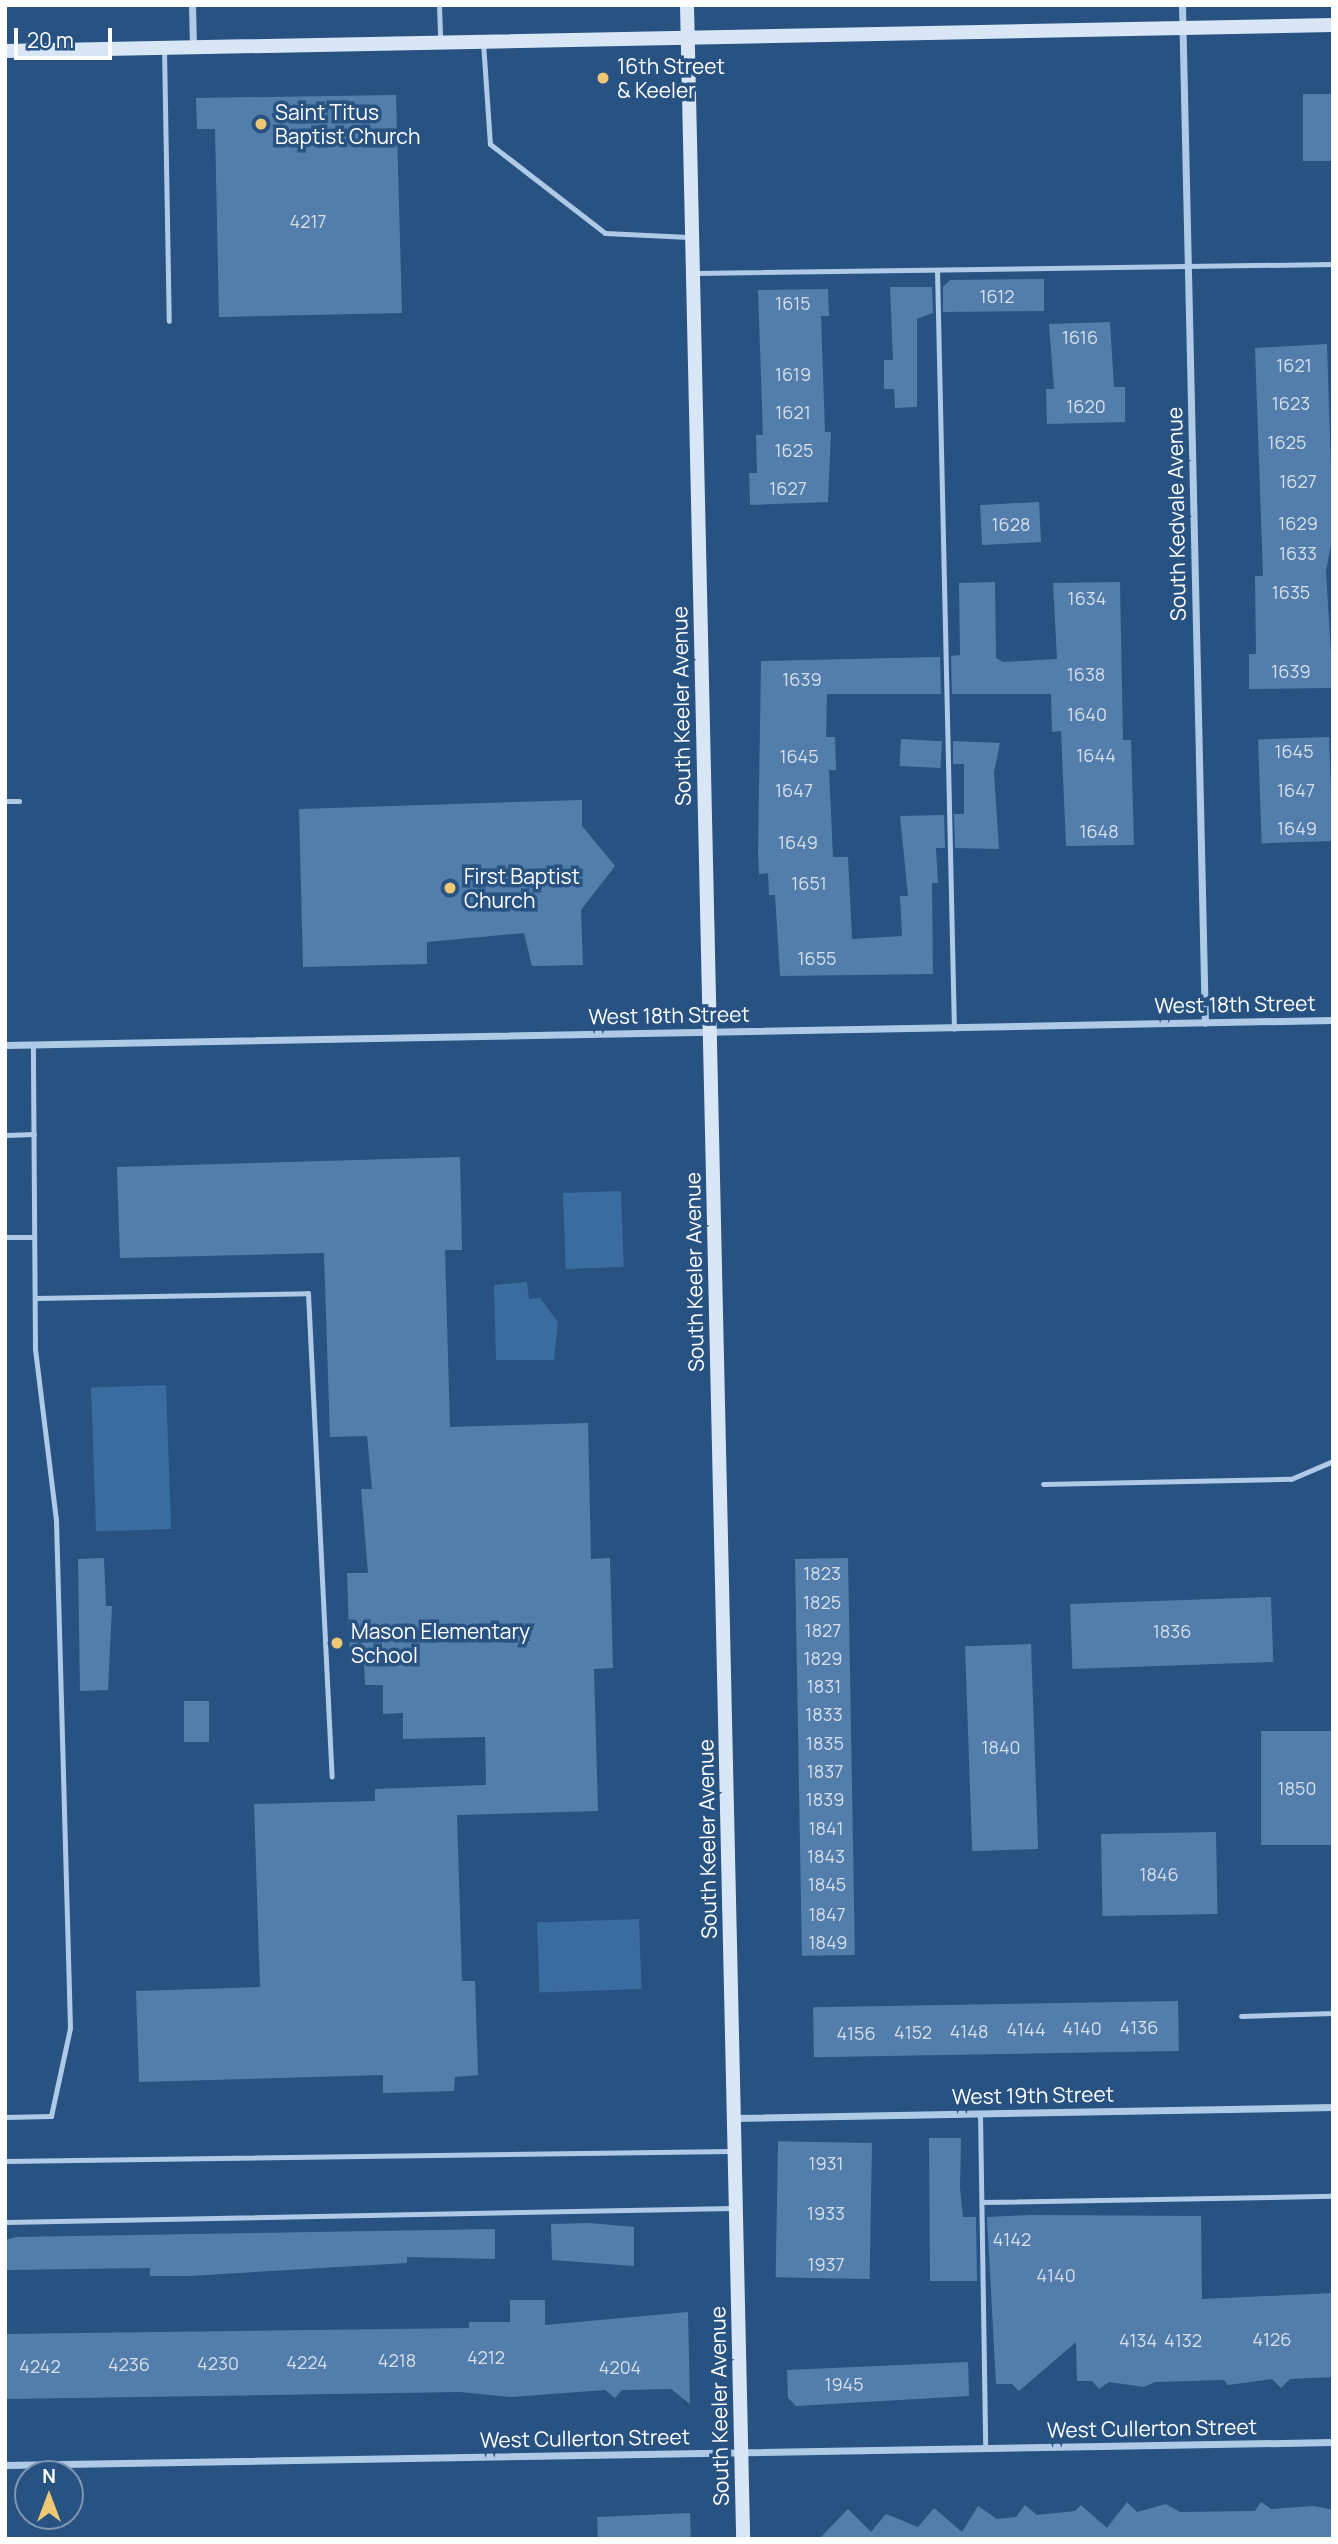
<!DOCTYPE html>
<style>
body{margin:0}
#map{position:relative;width:1338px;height:2544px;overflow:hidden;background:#275282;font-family:Manrope,sans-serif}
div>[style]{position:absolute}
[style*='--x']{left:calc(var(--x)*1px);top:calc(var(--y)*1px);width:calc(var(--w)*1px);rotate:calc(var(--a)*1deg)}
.green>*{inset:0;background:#3b6c9f;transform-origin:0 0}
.building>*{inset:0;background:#537eac;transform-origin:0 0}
.lane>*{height:5px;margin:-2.5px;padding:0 2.5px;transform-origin:2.5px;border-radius:2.5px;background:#afcae7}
.street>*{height:7px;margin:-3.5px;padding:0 3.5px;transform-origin:3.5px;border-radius:3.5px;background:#afcae7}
.secondary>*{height:14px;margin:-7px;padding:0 7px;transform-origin:7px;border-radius:7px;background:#d9e6f6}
.dots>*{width:19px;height:19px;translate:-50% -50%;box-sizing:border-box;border:4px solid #275282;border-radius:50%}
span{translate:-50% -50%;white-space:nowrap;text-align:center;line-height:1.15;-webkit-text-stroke:7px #275282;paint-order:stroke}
.number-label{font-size:18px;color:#d4dfea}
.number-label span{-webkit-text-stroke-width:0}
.poi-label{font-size:21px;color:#fff}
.left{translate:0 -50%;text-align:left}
.street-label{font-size:21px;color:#fff}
.frame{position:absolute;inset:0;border:7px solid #fff;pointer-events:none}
.north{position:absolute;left:14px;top:2460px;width:70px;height:70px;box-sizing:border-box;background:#275282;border:2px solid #7d97b4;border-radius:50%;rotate:0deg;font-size:19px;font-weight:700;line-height:28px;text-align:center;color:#fff}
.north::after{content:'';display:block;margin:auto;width:24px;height:32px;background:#efc875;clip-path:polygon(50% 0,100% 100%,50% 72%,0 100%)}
.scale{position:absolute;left:14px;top:28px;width:98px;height:32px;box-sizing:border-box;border:4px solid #fff;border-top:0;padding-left:9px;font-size:21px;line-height:24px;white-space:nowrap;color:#fff;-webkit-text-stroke:5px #275282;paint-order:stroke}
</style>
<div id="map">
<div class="green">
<div style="left:621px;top:1191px;width:76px;height:58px;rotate:88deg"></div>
<div style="clip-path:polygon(527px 1282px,529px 1299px,540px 1298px,558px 1322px,554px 1360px,496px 1360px,494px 1285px)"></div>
<div style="left:166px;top:1385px;width:144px;height:75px;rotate:88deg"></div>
<div style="left:639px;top:1919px;width:70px;height:102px;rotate:88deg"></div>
</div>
<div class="building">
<div style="left:1303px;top:94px;width:30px;height:67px"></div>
<div style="clip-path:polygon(396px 95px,402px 313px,219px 317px,215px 129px,197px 129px,196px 98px)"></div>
<div style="clip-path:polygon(1044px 279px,1044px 311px,943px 312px,943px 287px,950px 280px)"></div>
<div style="clip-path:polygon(890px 287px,932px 287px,933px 313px,917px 319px,917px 407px,895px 408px,894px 389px,884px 389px,884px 360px,893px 360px)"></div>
<div style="clip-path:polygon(828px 289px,829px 316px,821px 316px,825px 432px,831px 432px,828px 502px,750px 505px,749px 473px,757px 473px,756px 435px,763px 435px,758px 290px)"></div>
<div style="clip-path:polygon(1110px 322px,1114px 387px,1125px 387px,1125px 422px,1047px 424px,1046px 389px,1054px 389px,1049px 324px)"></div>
<div style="clip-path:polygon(1327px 344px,1333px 533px,1326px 571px,1333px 688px,1249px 689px,1249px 654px,1256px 654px,1255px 576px,1263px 576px,1255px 348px)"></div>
<div style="left:1039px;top:502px;width:40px;height:59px;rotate:87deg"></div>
<div style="clip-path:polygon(995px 582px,996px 658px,1003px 662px,1057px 659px,1053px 583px,1120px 582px,1123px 740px,1131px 740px,1134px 845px,1066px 846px,1061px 731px,1052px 732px,1051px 694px,952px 694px,951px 656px,960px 655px,959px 583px)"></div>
<div style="clip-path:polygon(940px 657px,941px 694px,827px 694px,826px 737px,835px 737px,836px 770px,829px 770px,833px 857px,848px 857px,852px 939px,902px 936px,900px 896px,908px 896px,900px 816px,944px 815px,945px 848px,936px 848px,938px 883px,932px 883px,933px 974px,780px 976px,775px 895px,769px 895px,768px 873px,759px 874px,758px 854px,761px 661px)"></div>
<div style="left:1329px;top:737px;width:104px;height:71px;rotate:88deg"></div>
<div style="left:901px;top:739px;width:41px;height:27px;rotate:3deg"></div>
<div style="clip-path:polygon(953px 741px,1000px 743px,994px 772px,999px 849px,955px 848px,954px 814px,964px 814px,964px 764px,953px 764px)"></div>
<div style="clip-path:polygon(582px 800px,582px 826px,615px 866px,581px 910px,583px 965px,532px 966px,524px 933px,427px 942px,427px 964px,303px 967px,299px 809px)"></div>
<div style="clip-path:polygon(460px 1157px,462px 1250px,445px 1250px,450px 1427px,588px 1423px,591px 1559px,610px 1558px,613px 1668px,594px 1669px,598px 1811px,457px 1815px,462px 1981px,475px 1981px,478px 2075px,455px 2077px,454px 2091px,383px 2093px,383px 2075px,139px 2082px,136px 1991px,260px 1987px,254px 1804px,375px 1801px,375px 1789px,486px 1785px,485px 1737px,403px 1739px,403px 1713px,383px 1714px,383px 1685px,365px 1685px,364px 1663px,350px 1662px,347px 1573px,368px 1573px,361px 1489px,372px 1489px,367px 1436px,330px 1437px,324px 1253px,120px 1258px,117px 1167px)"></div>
<div style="clip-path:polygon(104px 1558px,106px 1606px,112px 1606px,108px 1690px,80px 1691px,78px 1559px)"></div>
<div style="left:848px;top:1558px;width:397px;height:53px;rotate:89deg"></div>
<div style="left:1271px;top:1597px;width:65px;height:201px;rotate:88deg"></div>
<div style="left:1031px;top:1644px;width:205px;height:66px;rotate:88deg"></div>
<div style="left:184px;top:1701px;width:25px;height:41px"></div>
<div style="left:1261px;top:1731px;width:72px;height:114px"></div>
<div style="left:1216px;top:1832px;width:82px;height:115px;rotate:89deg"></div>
<div style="left:1178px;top:2001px;width:50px;height:365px;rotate:89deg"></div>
<div style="clip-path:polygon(929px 2138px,961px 2138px,960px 2188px,963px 2217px,976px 2217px,977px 2281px,930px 2281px)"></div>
<div style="left:872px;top:2143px;width:136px;height:94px;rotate:91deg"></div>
<div style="clip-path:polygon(1030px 2215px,1201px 2216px,1202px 2299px,1333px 2293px,1333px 2377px,1290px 2379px,1281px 2388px,1272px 2379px,1228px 2385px,1224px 2380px,1155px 2382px,1144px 2387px,1109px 2382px,1099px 2389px,1092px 2381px,1077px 2381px,1076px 2342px,1019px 2391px,1012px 2384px,996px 2384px,987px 2217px)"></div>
<div style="clip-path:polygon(589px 2223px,634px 2227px,634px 2266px,552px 2260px,551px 2224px)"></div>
<div style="clip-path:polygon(495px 2229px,495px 2259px,407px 2257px,407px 2263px,189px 2276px,150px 2276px,150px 2268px,5px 2270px,5px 2240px,16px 2237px)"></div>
<div style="clip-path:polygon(510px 2300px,545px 2300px,545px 2325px,688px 2312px,690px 2404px,671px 2389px,622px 2390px,615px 2398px,605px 2390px,511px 2397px,460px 2392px,5px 2399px,5px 2334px,469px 2328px,469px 2322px,510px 2322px)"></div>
<div style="clip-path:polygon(968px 2362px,969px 2396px,796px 2406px,788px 2398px,787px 2370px)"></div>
<div style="clip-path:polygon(1127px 2502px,1137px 2512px,1166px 2504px,1180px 2512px,1255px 2511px,1261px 2502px,1271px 2509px,1314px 2506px,1333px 2510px,1333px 2539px,819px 2539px,848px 2509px,871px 2532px,886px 2514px,918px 2527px,934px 2508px,962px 2532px,978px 2506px,997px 2519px,1016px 2517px,1025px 2505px,1037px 2515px,1075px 2511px,1081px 2505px,1107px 2528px)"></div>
<div style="clip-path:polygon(690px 2513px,691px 2539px,598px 2539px,597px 2517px)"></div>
</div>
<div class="lane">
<div style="--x:439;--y:5;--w:36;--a:88"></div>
<div style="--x:483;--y:42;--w:102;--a:86.1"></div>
<div style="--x:490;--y:144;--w:145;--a:37.7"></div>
<div style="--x:605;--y:233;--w:84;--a:2.7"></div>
<div style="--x:164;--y:48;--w:273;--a:89"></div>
<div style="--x:937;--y:270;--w:759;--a:88.72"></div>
<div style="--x:695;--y:273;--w:638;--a:-0.81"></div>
<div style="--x:5;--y:801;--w:14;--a:0"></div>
<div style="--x:5;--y:1135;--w:29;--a:-2"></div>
<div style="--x:5;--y:1237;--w:29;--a:0"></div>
<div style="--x:35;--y:1298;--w:273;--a:-1"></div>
<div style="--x:308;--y:1293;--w:484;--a:87.2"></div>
<div style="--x:1043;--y:1484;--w:248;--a:-1.2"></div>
<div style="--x:1291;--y:1479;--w:46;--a:-23.2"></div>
<div style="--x:1241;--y:2016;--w:92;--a:-1.9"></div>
<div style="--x:980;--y:2114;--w:334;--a:89.1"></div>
<div style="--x:5;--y:2117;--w:46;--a:-1.2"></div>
<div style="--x:51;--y:2116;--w:90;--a:-77.8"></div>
<div style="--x:70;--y:2028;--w:508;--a:-91.58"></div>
<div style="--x:56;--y:1520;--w:172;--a:-97"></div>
<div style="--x:35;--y:1349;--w:304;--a:-90.4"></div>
<div style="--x:5;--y:2161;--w:726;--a:-0.79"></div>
<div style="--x:982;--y:2202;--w:351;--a:-1"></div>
<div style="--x:5;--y:2222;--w:728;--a:-1.1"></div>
</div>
<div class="street">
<div style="--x:192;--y:5;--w:42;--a:88.6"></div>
<div style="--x:1182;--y:5;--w:1018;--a:88.71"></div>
<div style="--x:5;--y:1045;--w:1328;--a:-1.08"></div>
<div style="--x:734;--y:2118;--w:599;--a:-1.05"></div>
<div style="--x:5;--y:2465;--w:1328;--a:-0.99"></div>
</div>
<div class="secondary">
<div style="--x:687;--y:5;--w:2535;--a:88.73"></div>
<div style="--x:5;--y:51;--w:1328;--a:-1.12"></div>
</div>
<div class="dots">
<div style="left:603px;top:78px;background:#efc875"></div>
<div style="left:261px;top:124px;background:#efc875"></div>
<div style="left:450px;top:888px;background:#efc875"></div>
<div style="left:337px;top:1643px;background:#efc875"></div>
</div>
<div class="number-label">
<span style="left:308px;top:221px">4217</span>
<span style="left:997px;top:296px">1612</span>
<span style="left:793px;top:303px">1615</span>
<span style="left:1080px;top:337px">1616</span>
<span style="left:1294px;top:365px">1621</span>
<span style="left:793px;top:374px">1619</span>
<span style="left:1291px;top:403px">1623</span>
<span style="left:1086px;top:406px">1620</span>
<span style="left:793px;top:412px">1621</span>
<span style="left:1287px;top:442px">1625</span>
<span style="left:794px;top:450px">1625</span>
<span style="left:1298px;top:481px">1627</span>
<span style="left:788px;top:488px">1627</span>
<span style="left:1298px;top:523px">1629</span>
<span style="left:1011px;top:524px">1628</span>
<span style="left:1298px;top:553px">1633</span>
<span style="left:1291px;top:592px">1635</span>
<span style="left:1087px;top:598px">1634</span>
<span style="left:1291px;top:671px">1639</span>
<span style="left:1086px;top:674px">1638</span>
<span style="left:802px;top:679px">1639</span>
<span style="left:1087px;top:714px">1640</span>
<span style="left:1294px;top:751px">1645</span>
<span style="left:1096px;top:755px">1644</span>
<span style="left:799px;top:756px">1645</span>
<span style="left:794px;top:790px">1647</span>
<span style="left:1296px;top:790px">1647</span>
<span style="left:1297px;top:828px">1649</span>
<span style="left:1099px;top:831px">1648</span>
<span style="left:798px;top:842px">1649</span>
<span style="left:809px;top:883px">1651</span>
<span style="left:817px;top:958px">1655</span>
<span style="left:822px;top:1573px">1823</span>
<span style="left:822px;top:1602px">1825</span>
<span style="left:823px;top:1630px">1827</span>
<span style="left:1172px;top:1631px">1836</span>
<span style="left:823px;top:1658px">1829</span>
<span style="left:824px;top:1686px">1831</span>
<span style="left:824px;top:1714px">1833</span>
<span style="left:825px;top:1743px">1835</span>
<span style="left:1001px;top:1747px">1840</span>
<span style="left:825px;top:1771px">1837</span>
<span style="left:1297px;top:1788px">1850</span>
<span style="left:825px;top:1799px">1839</span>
<span style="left:826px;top:1828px">1841</span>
<span style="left:826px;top:1856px">1843</span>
<span style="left:1159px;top:1874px">1846</span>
<span style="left:827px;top:1884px">1845</span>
<span style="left:827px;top:1914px">1847</span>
<span style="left:828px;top:1942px">1849</span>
<span style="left:1139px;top:2027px">4136</span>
<span style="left:1082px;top:2028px">4140</span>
<span style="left:1026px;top:2029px">4144</span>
<span style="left:969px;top:2031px">4148</span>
<span style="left:913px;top:2032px">4152</span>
<span style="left:856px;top:2033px">4156</span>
<span style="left:826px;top:2163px">1931</span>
<span style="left:826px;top:2213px">1933</span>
<span style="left:1012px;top:2239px">4142</span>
<span style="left:826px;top:2264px">1937</span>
<span style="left:1056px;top:2275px">4140</span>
<span style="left:1272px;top:2339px">4126</span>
<span style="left:1138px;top:2340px">4134</span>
<span style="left:1183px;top:2340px">4132</span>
<span style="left:486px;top:2357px">4212</span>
<span style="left:397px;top:2360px">4218</span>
<span style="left:307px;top:2362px">4224</span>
<span style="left:218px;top:2363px">4230</span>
<span style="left:129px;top:2364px">4236</span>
<span style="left:40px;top:2366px">4242</span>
<span style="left:620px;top:2367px">4204</span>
<span style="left:844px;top:2384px">1945</span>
</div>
<div class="poi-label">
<span class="left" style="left:617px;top:78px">16th Street<br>&amp; Keeler</span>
<span class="left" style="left:275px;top:124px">Saint Titus<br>Baptist Church</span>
<span class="left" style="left:464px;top:888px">First Baptist<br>Church</span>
<span class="left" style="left:351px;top:1643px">Mason Elementary<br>School</span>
</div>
<div class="street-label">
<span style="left:1176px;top:514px;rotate:-91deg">South Kedvale Avenue</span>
<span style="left:681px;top:706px;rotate:-91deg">South Keeler Avenue</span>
<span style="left:1235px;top:1004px;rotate:-1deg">West 18th Street</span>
<span style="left:669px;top:1015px;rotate:-1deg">West 18th Street</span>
<span style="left:694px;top:1272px;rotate:-91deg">South Keeler Avenue</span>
<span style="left:707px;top:1839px;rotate:-91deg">South Keeler Avenue</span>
<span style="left:1033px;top:2095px;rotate:-1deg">West 19th Street</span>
<span style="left:719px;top:2406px;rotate:-91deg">South Keeler Avenue</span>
<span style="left:1152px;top:2428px;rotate:-1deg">West Cullerton Street</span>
<span style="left:585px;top:2438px;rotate:-1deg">West Cullerton Street</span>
</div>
<div class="frame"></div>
<div class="north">N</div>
<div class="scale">20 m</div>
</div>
